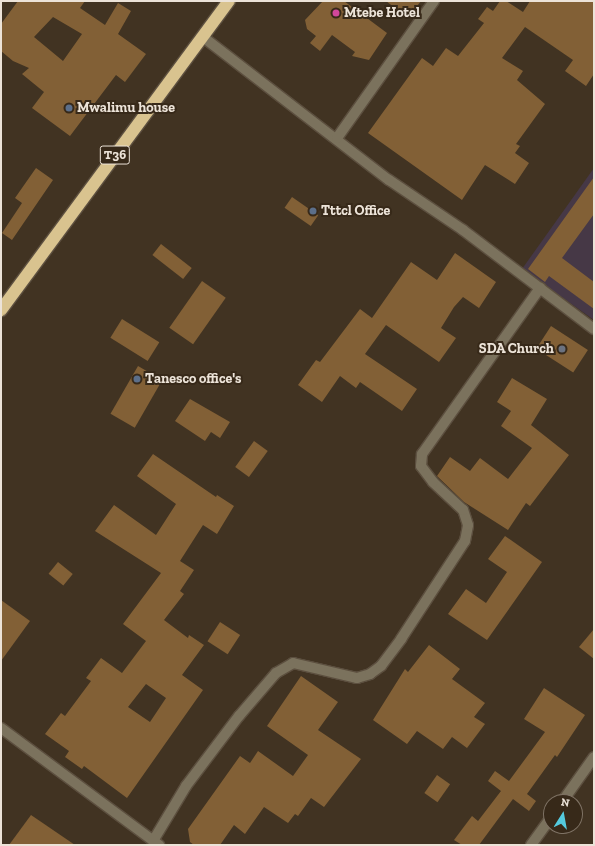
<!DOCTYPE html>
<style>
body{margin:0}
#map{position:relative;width:595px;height:846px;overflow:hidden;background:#413322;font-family:"Zilla Slab",serif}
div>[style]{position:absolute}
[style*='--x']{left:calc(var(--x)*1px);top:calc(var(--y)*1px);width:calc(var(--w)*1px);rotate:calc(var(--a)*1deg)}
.education>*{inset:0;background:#463846}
.building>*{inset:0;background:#826036;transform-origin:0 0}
.roads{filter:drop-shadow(1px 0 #5c4f3f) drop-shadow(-1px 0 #5c4f3f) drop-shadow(0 1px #5c4f3f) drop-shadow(0 -1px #5c4f3f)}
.minor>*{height:10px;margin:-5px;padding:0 5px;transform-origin:5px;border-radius:5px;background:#7b725d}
.highway>*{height:12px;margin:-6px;padding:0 6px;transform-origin:6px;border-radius:6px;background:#d9c38f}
.dots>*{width:11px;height:11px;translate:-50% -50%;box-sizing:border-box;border:2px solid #372919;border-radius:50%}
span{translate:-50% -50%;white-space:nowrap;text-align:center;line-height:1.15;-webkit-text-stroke:4px #372919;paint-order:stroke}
.shield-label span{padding:1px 3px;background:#372919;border:1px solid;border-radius:3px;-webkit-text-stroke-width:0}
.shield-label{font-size:13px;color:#ece3d8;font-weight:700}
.poi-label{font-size:14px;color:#ece3d8;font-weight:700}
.left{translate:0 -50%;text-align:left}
.right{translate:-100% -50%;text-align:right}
.frame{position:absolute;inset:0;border:2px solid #ece3d8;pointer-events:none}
.north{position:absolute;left:543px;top:794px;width:40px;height:40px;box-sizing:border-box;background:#372919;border:1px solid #7f7365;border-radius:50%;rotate:11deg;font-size:11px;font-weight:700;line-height:16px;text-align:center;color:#ece3d8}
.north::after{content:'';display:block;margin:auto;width:14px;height:18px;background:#54cade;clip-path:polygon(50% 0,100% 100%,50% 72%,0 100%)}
</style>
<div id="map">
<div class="education">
<div style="clip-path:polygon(594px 168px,594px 320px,522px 269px)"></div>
</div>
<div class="building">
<div style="clip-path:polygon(evenodd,18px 1px,85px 1px,80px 8px,105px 25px,118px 3px,131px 11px,118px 34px,146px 54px,125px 82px,116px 75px,70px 136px,32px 108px,44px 92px,22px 74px,29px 68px,13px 61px,1px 51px,1px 24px,18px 1px,53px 17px,82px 34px,63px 61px,34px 37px,53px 17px)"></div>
<div style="clip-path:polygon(323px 1px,344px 1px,387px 33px,369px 60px,352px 56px,355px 52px,332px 35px,320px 51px,310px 43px,316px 36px,307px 29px,305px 20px)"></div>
<div style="clip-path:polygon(386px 1px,421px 1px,408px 18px)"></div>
<div style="clip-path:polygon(500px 1px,506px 1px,523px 12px,530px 1px,594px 1px,594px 74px,586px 86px,565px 71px,573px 60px,525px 27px,502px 58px,523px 71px,517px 80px,545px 104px,516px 144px,520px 146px,515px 153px,529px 163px,515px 184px,485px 165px,462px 200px,368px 133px,422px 58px,433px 66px,446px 48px,458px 56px,484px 23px,478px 19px,487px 7px,493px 11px)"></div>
<div style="clip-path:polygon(36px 168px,53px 180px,12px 240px,2px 233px,22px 203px,15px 198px)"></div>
<div style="clip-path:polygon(594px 177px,594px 214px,562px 258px,594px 282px,594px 309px,549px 276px,545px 282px,528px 269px)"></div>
<div style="left:292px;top:197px;width:32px;height:13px;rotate:35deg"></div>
<div style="left:161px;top:244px;width:39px;height:14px;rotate:38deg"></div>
<div style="clip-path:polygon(455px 253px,496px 282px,479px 308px,463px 297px,454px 307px,441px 328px,456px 338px,439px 362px,386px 325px,365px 354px,417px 389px,402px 411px,360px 382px,356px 388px,340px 376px,322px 402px,298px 385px,316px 360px,320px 362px,360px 309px,372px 318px,411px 262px,437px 280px)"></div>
<div style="left:202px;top:281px;width:29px;height:57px;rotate:35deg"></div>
<div style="left:122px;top:319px;width:44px;height:22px;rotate:32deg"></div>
<div style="left:551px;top:326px;width:44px;height:27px;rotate:33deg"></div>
<div style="left:138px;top:366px;width:28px;height:55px;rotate:30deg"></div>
<div style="clip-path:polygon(512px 378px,547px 399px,531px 425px,569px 455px,530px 506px,526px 503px,508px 530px,464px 502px,437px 476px,450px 457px,470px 471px,480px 458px,508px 479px,532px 448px,501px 426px,511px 411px,497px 402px)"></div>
<div style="clip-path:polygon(190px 399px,230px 422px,220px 438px,211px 432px,205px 441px,175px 421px)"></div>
<div style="left:254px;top:441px;width:17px;height:32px;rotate:36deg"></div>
<div style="clip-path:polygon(evenodd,153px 454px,216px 497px,217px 495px,234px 506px,217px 534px,203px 525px,180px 561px,194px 570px,180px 591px,184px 594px,164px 620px,188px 638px,189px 635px,204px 645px,182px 675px,203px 690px,127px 798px,84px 766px,82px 769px,65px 757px,69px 751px,45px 734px,61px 713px,65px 716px,91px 681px,86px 678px,101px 658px,122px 673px,146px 641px,123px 624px,161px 573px,95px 531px,114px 505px,156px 535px,176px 504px,137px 476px,153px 454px,146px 684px,166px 698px,150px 722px,128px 707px,146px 684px)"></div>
<div style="clip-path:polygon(505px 536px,542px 562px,487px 640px,448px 614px,466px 589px,486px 603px,507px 572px,488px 559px)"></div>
<div style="left:58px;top:562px;width:19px;height:15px;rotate:39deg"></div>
<div style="clip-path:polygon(1px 600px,30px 621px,1px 661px)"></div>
<div style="left:220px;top:622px;width:24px;height:23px;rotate:33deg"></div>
<div style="clip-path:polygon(594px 629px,594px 659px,579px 647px)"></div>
<div style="clip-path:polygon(429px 645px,460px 669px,452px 679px,485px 703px,474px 717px,485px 724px,467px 748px,452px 737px,443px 749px,417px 731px,407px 744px,373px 720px,405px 669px,408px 672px)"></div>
<div style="clip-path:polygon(301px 676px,338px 702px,318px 730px,361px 759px,324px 807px,311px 798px,298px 816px,295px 814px,288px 823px,264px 807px,245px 834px,234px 825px,220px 845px,194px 845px,190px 842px,188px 829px,240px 756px,250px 763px,258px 751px,293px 776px,308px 755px,267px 726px)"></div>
<div style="clip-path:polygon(544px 688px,585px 715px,557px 757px,555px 755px,527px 794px,536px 801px,529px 811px,513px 799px,479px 845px,462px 845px,454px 840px,472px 816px,478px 821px,501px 791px,488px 781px,495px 771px,509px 781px,545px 732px,524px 719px)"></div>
<div style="left:437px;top:775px;width:16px;height:22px;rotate:35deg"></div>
<div style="clip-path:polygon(31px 815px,75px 845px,9px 845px)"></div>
</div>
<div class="roads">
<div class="minor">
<div style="--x:203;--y:37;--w:235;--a:37.6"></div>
<div style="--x:389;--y:180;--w:89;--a:34"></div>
<div style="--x:463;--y:230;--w:164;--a:37.1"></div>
<div style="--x:337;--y:138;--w:168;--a:-54.7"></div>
<div style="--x:1;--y:728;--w:197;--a:36.5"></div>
<div style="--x:562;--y:802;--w:55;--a:-54.6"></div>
<div style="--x:153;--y:841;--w:64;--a:-59"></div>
<div style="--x:186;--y:786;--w:88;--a:-52.9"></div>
<div style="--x:239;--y:716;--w:57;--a:-49.3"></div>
<div style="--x:276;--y:673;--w:20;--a:-30"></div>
<div style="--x:293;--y:663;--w:66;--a:13.2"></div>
<div style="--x:357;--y:678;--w:14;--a:-17"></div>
<div style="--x:370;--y:674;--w:14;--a:-36"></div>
<div style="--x:381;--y:666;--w:34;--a:-53"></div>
<div style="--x:401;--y:639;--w:117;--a:-56.9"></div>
<div style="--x:465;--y:541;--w:16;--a:-79"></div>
<div style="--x:468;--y:525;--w:16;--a:-108"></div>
<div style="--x:463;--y:510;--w:41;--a:-137"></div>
<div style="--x:433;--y:482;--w:20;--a:-127"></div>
<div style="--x:421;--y:466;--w:12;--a:-85"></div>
<div style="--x:422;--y:454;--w:204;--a:-54.6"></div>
<div style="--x:531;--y:845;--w:34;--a:-54"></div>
</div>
<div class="highway">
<div style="--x:1;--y:310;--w:384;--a:-53.6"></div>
</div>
</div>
<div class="dots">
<div style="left:336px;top:13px;background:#d1479c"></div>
<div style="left:69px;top:108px;background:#5c6f8a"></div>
<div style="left:313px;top:211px;background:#5c6f8a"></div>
<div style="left:562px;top:349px;background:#6b7280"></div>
<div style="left:137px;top:379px;background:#5c6f8a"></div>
</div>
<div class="shield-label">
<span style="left:115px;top:155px">T36</span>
</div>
<div class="poi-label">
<span class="left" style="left:344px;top:13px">Mtebe Hotel</span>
<span class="left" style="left:77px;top:108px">Mwalimu house</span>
<span class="left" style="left:321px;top:211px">Tttcl Office</span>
<span class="right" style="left:554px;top:349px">SDA Church</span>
<span class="left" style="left:145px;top:379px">Tanesco office's</span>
</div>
<div class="frame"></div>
<div class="north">N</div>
</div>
